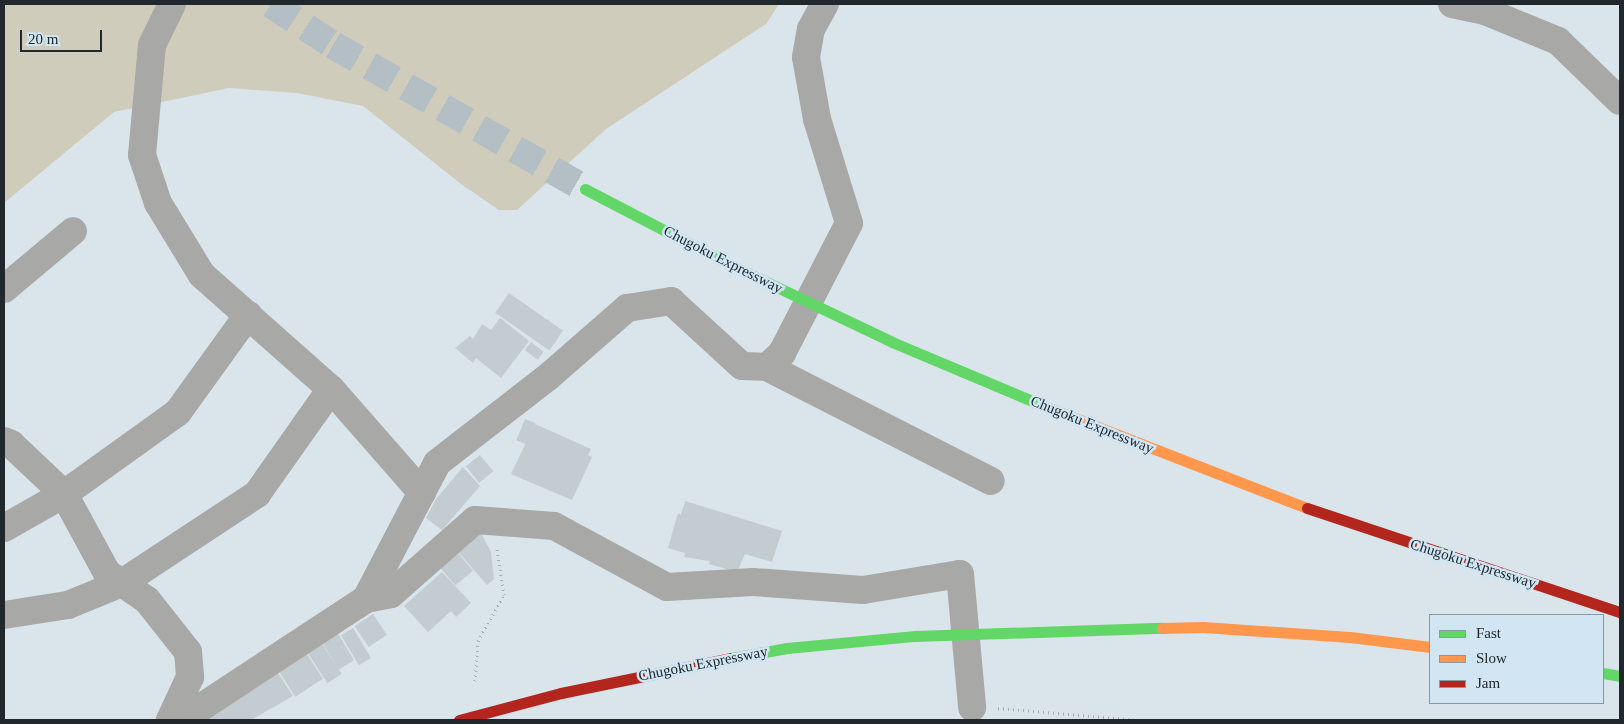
<!DOCTYPE html>
<style>
body{margin:0}
#map{position:relative;width:1624px;height:724px;overflow:hidden;background:#d9e4eb;font-family:Georgia,serif}
div>[style]{position:absolute}
[style*='--x']{left:calc(var(--x)*1px);top:calc(var(--y)*1px);width:calc(var(--w)*1px);rotate:calc(var(--a)*1deg)}
.green>*{inset:0;background:#d0ccbb}
.building>*{inset:0;background:#c3ccd1;transform-origin:0 0}
.highway-tunnel>*{height:28px;margin-top:-14px;transform-origin:0;background:repeating-linear-gradient(90deg,#b4bec5 0 28px,transparent 0 42px)}
.path>*{height:3px;margin-top:-1.5px;transform-origin:0;background:repeating-linear-gradient(90deg,#a9acac 0 1px,transparent 0 5px)}
.street>*{height:28px;margin:-14px;padding:0 14px;transform-origin:14px;border-radius:14px;background:#a8a8a6}
.fast>*{height:11px;margin:-5.5px;padding:0 5.5px;transform-origin:5.5px;border-radius:5.5px;background:#63d668}
.slow>*{height:11px;margin:-5.5px;padding:0 5.5px;transform-origin:5.5px;border-radius:5.5px;background:#ff974d}
.jam>*{height:11px;margin:-5.5px;padding:0 5.5px;transform-origin:5.5px;border-radius:5.5px;background:#b3261e}
span{translate:-50% -50%;white-space:nowrap;text-align:center;line-height:1.15;-webkit-text-stroke:5px #d1e5f3;paint-order:stroke}
.street-label{font-size:15px;color:#20282d}
.frame{position:absolute;inset:0;border:5px solid #20282d;pointer-events:none}
.legend{position:absolute;left:1429px;top:614px;width:175px;height:90px;box-sizing:border-box;background:#d1e5f3;border:1px solid #8a99a4;margin:0;padding:6px 9px;list-style:none;font-size:15px;color:#20282d}
.legend li{display:flex;align-items:center;gap:10px;height:25px}
.legend b{width:25px;border:1px solid #8a99a4}
.scale{position:absolute;left:20px;top:30px;width:82px;height:22px;box-sizing:border-box;border:2px solid #20282d;border-top:0;padding-left:6px;font-size:15px;line-height:18px;white-space:nowrap;color:#20282d;-webkit-text-stroke:4px #d1e5f3;paint-order:stroke}
</style>
<div id="map">
<div class="green">
<div style="clip-path:polygon(4px 4px,779px 4px,766px 24px,606px 129px,517px 210px,499px 210px,461px 184px,363px 106px,297px 93px,229px 88px,114px 112px,4px 203px)"></div>
</div>
<div class="building">
<div style="left:509px;top:293px;width:66px;height:24px;rotate:35deg"></div>
<div style="clip-path:polygon(500px 318px,529px 341px,501px 378px,476px 358px,473px 363px,455px 348px,470px 336px,473px 339px,482px 324px,491px 330px)"></div>
<div style="left:531px;top:342px;width:16px;height:10px;rotate:38deg"></div>
<div style="left:525px;top:419px;width:11px;height:23px;rotate:22deg"></div>
<div style="clip-path:polygon(535px 424px,591px 449px,588px 455px,592px 457px,572px 500px,511px 474px)"></div>
<div style="left:480px;top:455px;width:21px;height:18px;rotate:51deg"></div>
<div style="clip-path:polygon(463px 467px,480px 486px,442px 530px,426px 518px,436px 499px)"></div>
<div style="clip-path:polygon(685px 501px,782px 531px,772px 562px,745px 554px,737px 572px,709px 564px,710px 561px,684px 557px,685px 553px,668px 548px,678px 513px,681px 515px)"></div>
<div style="clip-path:polygon(480px 531px,491px 552px,494px 579px,487px 585px,455px 548px)"></div>
<div style="left:453px;top:547px;width:31px;height:23px;rotate:50deg"></div>
<div style="clip-path:polygon(442px 572px,471px 603px,456px 617px,451px 611px,428px 632px,404px 606px)"></div>
<div style="left:373px;top:614px;width:25px;height:22px;rotate:56deg"></div>
<div style="left:353px;top:628px;width:35px;height:14px;rotate:59deg"></div>
<div style="left:337px;top:632px;width:33px;height:18px;rotate:59deg"></div>
<div style="left:321px;top:642px;width:38px;height:17px;rotate:57deg"></div>
<div style="left:305px;top:651px;width:33px;height:33px;rotate:57deg"></div>
<div style="clip-path:polygon(276px 670px,293px 696px,251px 720px,208px 720px,206px 716px)"></div>
</div>
<div class="highway-tunnel">
<div style="--x:271;--y:4;--w:74;--a:33.5"></div>
<div style="--x:333;--y:45;--w:290;--a:29.7"></div>
</div>
<div class="path">
<div style="--x:475;--y:681;--w:40;--a:-85.7"></div>
<div style="--x:478;--y:641;--w:53;--a:-60.5"></div>
<div style="--x:504;--y:595;--w:47;--a:-98.7"></div>
<div style="--x:998;--y:708;--w:141;--a:4.9"></div>
</div>
<div class="street">
<div style="--x:172;--y:4;--w:46;--a:116"></div>
<div style="--x:152;--y:45;--w:110;--a:95.2"></div>
<div style="--x:142;--y:155;--w:51;--a:71.6"></div>
<div style="--x:158;--y:203;--w:84;--a:58.6"></div>
<div style="--x:202;--y:275;--w:172;--a:41.5"></div>
<div style="--x:331;--y:389;--w:138;--a:48.8"></div>
<div style="--x:1452;--y:4;--w:34;--a:12"></div>
<div style="--x:1485;--y:11;--w:79;--a:22.3"></div>
<div style="--x:1558;--y:41;--w:86;--a:44.1"></div>
<div style="--x:4;--y:289;--w:90;--a:-40"></div>
<div style="--x:767;--y:367;--w:251;--a:27"></div>
<div style="--x:4;--y:441;--w:8;--a:23"></div>
<div style="--x:11;--y:444;--w:73;--a:43.3"></div>
<div style="--x:64;--y:494;--w:90;--a:61.4"></div>
<div style="--x:107;--y:573;--w:48;--a:34"></div>
<div style="--x:147;--y:600;--w:66;--a:51.7"></div>
<div style="--x:188;--y:652;--w:25;--a:85"></div>
<div style="--x:190;--y:677;--w:47;--a:114.9"></div>
<div style="--x:4;--y:528;--w:69;--a:-29.5"></div>
<div style="--x:64;--y:494;--w:140;--a:-35.7"></div>
<div style="--x:178;--y:412;--w:120;--a:-54.2"></div>
<div style="--x:366;--y:599;--w:25;--a:-11"></div>
<div style="--x:391;--y:594;--w:112;--a:-41.4"></div>
<div style="--x:475;--y:520;--w:79;--a:4.3"></div>
<div style="--x:554;--y:526;--w:128;--a:28.4"></div>
<div style="--x:667;--y:587;--w:86;--a:-3.3"></div>
<div style="--x:753;--y:582;--w:110;--a:4.2"></div>
<div style="--x:863;--y:590;--w:98;--a:-9.4"></div>
<div style="--x:960;--y:574;--w:134;--a:84.8"></div>
<div style="--x:4;--y:615;--w:65;--a:-8.9"></div>
<div style="--x:68;--y:605;--w:58;--a:-22.2"></div>
<div style="--x:122;--y:583;--w:162;--a:-33.4"></div>
<div style="--x:257;--y:494;--w:128;--a:-54.8"></div>
<div style="--x:170;--y:720;--w:22;--a:-16"></div>
<div style="--x:191;--y:714;--w:209;--a:-33.3"></div>
<div style="--x:366;--y:599;--w:153;--a:-62.4"></div>
<div style="--x:437;--y:463;--w:140;--a:-37.8"></div>
<div style="--x:548;--y:377;--w:105;--a:-41.1"></div>
<div style="--x:627;--y:308;--w:45;--a:-9"></div>
<div style="--x:671;--y:301;--w:96;--a:42.5"></div>
<div style="--x:742;--y:366;--w:25;--a:2"></div>
<div style="--x:767;--y:367;--w:21;--a:-43"></div>
<div style="--x:782;--y:353;--w:146;--a:-62.7"></div>
<div style="--x:849;--y:223;--w:109;--a:-107.1"></div>
<div style="--x:817;--y:119;--w:63;--a:-100.1"></div>
<div style="--x:806;--y:57;--w:28;--a:-80"></div>
<div style="--x:811;--y:29;--w:29;--a:-61"></div>
</div>
<div class="fast">
<div style="--x:585;--y:189;--w:167;--a:27.5"></div>
<div style="--x:733;--y:266;--w:176;--a:25.5"></div>
<div style="--x:892;--y:342;--w:170;--a:22.8"></div>
<div style="--x:731;--y:658;--w:57;--a:-10.1"></div>
<div style="--x:787;--y:648;--w:129;--a:-5.4"></div>
<div style="--x:915;--y:636;--w:247;--a:-1.9"></div>
<div style="--x:1603;--y:673;--w:17;--a:10"></div>
</div>
<div class="slow">
<div style="--x:1049;--y:408;--w:277;--a:21.2"></div>
<div style="--x:1162;--y:628;--w:41;--a:-1.4"></div>
<div style="--x:1203;--y:627;--w:147;--a:3.9"></div>
<div style="--x:1350;--y:637;--w:81;--a:7.1"></div>
</div>
<div class="jam">
<div style="--x:1307;--y:508;--w:330;--a:18.4"></div>
<div style="--x:459;--y:720;--w:106;--a:-14.8"></div>
<div style="--x:561;--y:693;--w:174;--a:-11.6"></div>
</div>
<div class="street-label">
<span style="left:723px;top:260px;rotate:27deg">Chugoku Expressway</span>
<span style="left:1092px;top:425px;rotate:22deg">Chugoku Expressway</span>
<span style="left:1473px;top:564px;rotate:18deg">Chugoku Expressway</span>
<span style="left:703px;top:664px;rotate:-11deg">Chugoku Expressway</span>
</div>
<div class="frame"></div>
<ul class="legend">
<li><b style="height:6px;background:#63d668"></b>Fast</li>
<li><b style="height:6px;background:#ff974d"></b>Slow</li>
<li><b style="height:6px;background:#b3261e"></b>Jam</li>
</ul>
<div class="scale">20 m</div>
</div>
